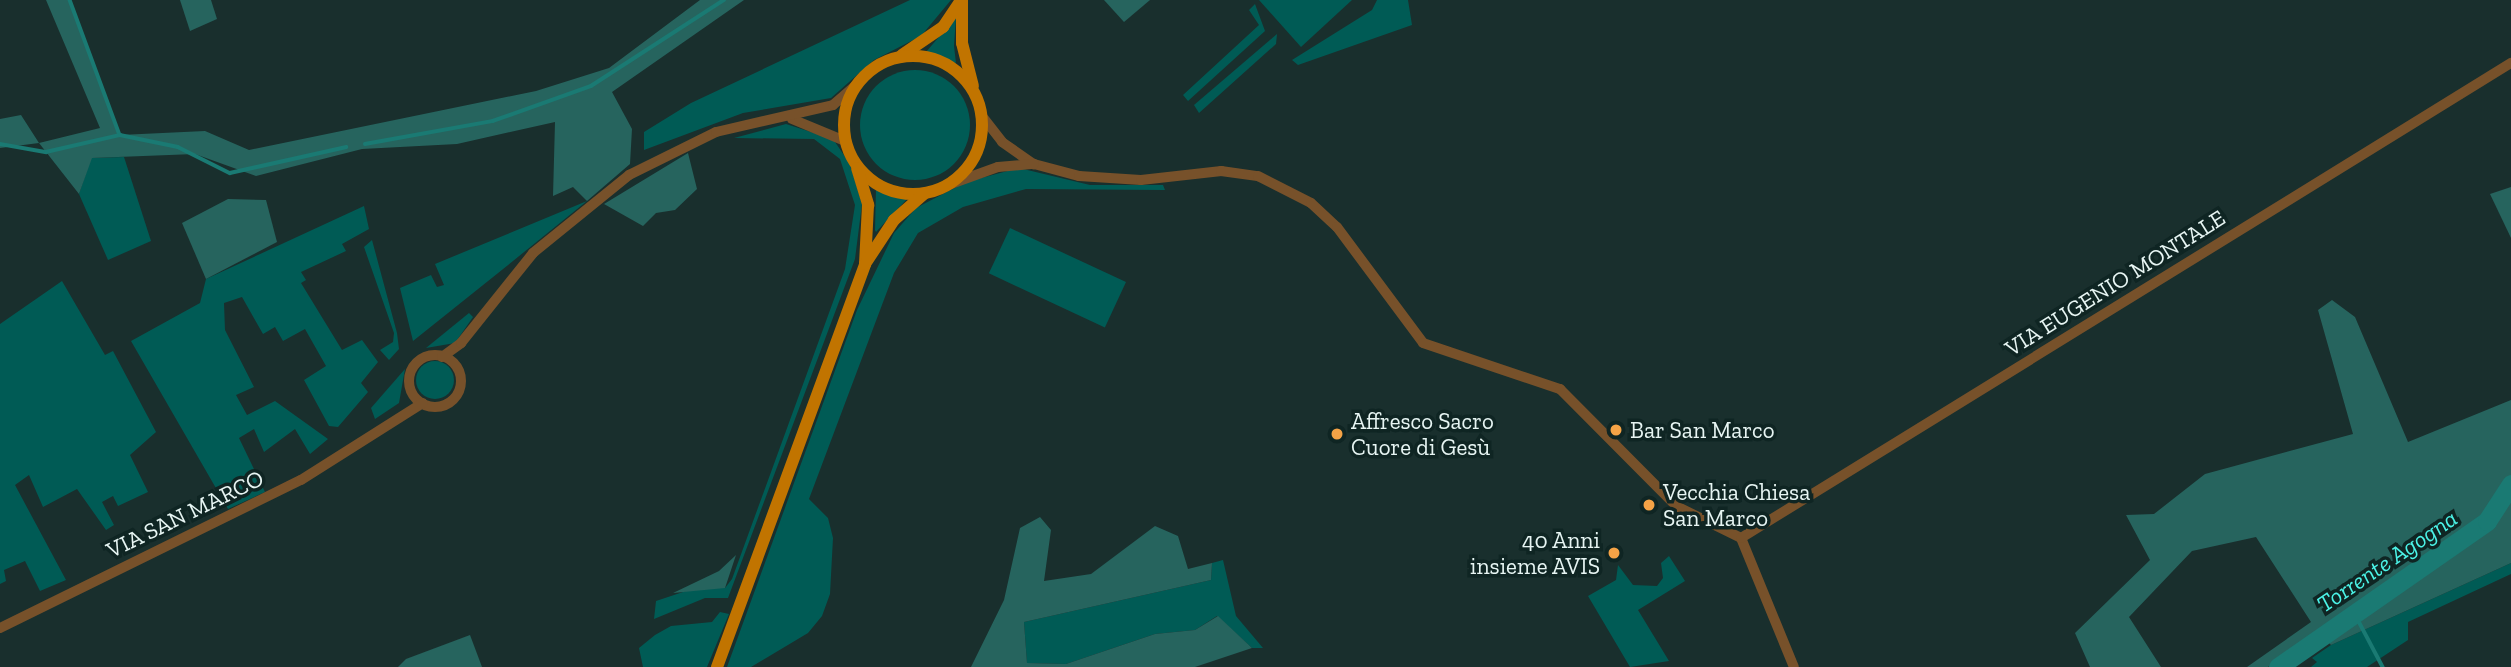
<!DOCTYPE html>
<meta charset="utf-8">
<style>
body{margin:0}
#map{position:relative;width:2511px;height:667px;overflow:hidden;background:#192f2d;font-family:"Zilla Slab",serif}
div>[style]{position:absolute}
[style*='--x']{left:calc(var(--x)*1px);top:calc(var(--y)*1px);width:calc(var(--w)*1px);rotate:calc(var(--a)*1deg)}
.green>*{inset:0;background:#005b55;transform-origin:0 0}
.round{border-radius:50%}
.forest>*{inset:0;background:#26645e}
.stream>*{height:3.5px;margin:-1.75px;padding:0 1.75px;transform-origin:1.75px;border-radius:1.75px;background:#1a7a73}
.river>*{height:19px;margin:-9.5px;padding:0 9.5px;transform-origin:9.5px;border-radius:9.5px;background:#1a7a73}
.tertiary>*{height:10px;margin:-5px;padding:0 5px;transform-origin:5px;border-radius:5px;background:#77512a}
.tertiary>.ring{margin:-5px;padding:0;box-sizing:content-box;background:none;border:10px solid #77512a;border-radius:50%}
.primary>*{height:12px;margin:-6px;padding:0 6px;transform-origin:6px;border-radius:6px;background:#c17400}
.primary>.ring{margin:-6px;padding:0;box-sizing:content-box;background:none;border:12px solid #c17400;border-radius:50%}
.dots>*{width:19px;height:19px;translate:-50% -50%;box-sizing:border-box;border:4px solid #0f2523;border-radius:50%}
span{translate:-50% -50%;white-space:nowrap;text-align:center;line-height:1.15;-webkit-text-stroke:7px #0f2523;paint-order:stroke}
.street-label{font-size:23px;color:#e7f5f3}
.poi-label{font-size:23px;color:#e7f5f3}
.left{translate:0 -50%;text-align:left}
.right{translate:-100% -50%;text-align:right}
.water-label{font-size:24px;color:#4bf2e6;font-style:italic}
</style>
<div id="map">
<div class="green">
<div style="clip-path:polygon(910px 0,951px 0,921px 36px,874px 60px,831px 98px,743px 113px,644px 150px,644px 132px,691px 103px)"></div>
<div style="clip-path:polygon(1259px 0,1352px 0,1301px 47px)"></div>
<div style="clip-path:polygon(1377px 0,1408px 0,1412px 25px,1298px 65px,1292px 60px,1372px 10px)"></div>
<div style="clip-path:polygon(1255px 4px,1265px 31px,1188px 101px,1183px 95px,1259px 25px,1249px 10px)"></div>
<div style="clip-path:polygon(956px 17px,954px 46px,956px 63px,926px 52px)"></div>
<div style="clip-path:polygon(1277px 34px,1276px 44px,1199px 113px,1194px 105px)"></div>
<div class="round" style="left:860px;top:70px;width:110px;height:110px"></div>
<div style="clip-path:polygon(786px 124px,833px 139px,850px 164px,862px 204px,855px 259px,728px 598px,705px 598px,654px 619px,656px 601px,695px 588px,725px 588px,732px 579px,845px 269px,855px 205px,840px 159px,814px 139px,734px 138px)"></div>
<div style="clip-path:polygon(124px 157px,151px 241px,108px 260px,79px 194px,91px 158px)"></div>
<div style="clip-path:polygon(1019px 168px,1090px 185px,1163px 185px,1165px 190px,1026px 189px,963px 207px,918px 233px,894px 273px,809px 499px,828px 518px,833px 538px,830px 594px,822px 616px,808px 633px,751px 667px,727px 667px,857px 310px,894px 233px,916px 208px,966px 182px)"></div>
<div style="clip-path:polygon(876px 188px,907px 199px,876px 232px,875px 230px)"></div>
<div style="clip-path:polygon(587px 201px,513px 261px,413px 341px,400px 288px,431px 275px,437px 287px,444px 285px,435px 264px)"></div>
<div style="clip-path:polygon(364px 206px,369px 229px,342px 244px,346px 251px,301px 272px,306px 280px,301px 283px,342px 350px,362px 340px,378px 362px,361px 383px,368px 392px,338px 427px,329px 426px,304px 380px,326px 366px,305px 329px,283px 341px,275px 327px,263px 334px,242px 297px,224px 303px,225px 330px,254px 387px,236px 395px,247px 415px,275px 401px,328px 439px,310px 454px,295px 429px,264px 452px,254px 429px,239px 438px,265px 492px,228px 509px,131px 341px,200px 303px,206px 279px)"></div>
<div style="left:1010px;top:228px;width:128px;height:50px;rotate:25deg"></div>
<div style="clip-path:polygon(372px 240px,397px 333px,399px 349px,389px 360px,380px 350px,393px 342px,394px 333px,364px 247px)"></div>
<div style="clip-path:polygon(62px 281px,105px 355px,113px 351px,156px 432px,130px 455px,148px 492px,118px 506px,113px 496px,102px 502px,114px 525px,106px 530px,77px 489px,43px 507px,29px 475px,15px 485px,66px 580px,40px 591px,25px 561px,4px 570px,6px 581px,0 584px,0 324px)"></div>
<div style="clip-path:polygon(469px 313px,473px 317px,455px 343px,426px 348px)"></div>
<div class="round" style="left:416px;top:361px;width:38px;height:38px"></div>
<div style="clip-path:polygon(405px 369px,399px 403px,375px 419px,371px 408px)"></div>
<div style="clip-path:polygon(1669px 556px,1685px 581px,1638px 610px,1669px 661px,1630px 667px,1588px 596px,1616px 580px,1618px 565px,1633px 585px,1657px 586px,1663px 578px,1661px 563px)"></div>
<div style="clip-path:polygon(1223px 560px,1236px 616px,1263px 648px,1252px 648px,1217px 616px,1195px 630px,1155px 634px,1066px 664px,1027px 663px,1024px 622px,1211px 580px,1212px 563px)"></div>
<div style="clip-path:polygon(2511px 563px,2511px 574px,2408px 622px,2408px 640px,2367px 667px,2311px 667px,2317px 662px,2312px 658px,2331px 645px)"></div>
<div style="clip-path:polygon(720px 612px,729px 614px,707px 667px,643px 667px,639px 648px,655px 635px,671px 626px,712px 622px)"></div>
</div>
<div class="forest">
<div style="clip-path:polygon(46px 0,70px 0,120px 135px,205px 131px,249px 150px,536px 91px,609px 68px,700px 0,744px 0,612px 92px,632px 129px,630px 164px,587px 201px,573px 187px,553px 196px,555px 122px,457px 144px,362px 149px,256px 176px,195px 154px,92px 158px,79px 194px,39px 143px,0 148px,0 119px,21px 115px,39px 143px,100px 128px)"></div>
<div style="clip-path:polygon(180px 0,211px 0,217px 19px,190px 31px)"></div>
<div style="clip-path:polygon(1104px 0,1150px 0,1124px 22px)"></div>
<div style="clip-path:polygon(688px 153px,697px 189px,675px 210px,656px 213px,643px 226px,604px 204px)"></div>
<div style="clip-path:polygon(2511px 187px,2511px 238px,2490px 194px)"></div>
<div style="clip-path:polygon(228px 199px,266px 200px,277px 242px,206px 279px,182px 223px)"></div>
<div style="clip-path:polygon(2332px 300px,2355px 317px,2408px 442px,2511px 400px,2511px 563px,2331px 645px,2317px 630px,2268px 667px,2247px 667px,2311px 622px,2256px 537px,2192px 551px,2129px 617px,2161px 667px,2090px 667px,2075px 633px,2150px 560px,2126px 515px,2154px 514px,2205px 474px,2353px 434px,2318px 310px)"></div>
<div style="clip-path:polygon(1040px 517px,1051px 530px,1044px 581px,1091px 574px,1155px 526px,1178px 536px,1188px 569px,1212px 563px,1211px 580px,1024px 622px,1027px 663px,1066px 664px,1155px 634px,1195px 630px,1218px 616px,1252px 648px,1195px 667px,971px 667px,1004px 600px,1020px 528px)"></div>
<div style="clip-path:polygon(736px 555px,725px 588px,673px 593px,719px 571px)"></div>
<div style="clip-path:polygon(470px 635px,482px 667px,398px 667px,406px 659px)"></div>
</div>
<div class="stream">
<div style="--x:70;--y:0;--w:144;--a:69.7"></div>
<div style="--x:0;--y:144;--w:47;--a:9.9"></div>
<div style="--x:46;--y:152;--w:76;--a:-12.9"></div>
<div style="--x:120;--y:135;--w:59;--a:11.7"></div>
<div style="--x:178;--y:147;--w:58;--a:26.6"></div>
<div style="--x:230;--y:173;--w:119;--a:-12.6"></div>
<div style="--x:365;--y:144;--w:130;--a:-10.2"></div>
<div style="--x:493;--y:121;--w:104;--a:-19.7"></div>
<div style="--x:591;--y:86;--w:158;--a:-32.9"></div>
<div style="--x:2354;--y:612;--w:62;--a:62.2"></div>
</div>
<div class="river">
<div style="--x:2278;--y:667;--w:255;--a:-34.9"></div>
<div style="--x:2487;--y:521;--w:44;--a:-57"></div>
</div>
<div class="tertiary">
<div style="--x:982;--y:116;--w:33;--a:52"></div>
<div style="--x:1002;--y:142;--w:39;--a:35"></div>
<div style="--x:1034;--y:164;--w:47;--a:14.9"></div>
<div style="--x:1079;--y:176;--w:62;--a:3.7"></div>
<div style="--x:1141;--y:180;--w:81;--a:-6.4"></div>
<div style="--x:1221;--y:171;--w:37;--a:8"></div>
<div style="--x:1258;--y:176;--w:59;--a:27"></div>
<div style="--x:1311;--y:203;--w:35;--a:43"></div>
<div style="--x:1337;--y:227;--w:144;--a:53.4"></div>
<div style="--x:1423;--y:343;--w:145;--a:18.6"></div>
<div style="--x:1560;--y:389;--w:165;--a:45.2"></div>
<div style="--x:1676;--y:506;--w:72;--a:26.2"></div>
<div style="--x:1741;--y:538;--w:139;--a:67.7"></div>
<div style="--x:792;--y:119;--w:57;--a:22.5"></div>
<div style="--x:948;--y:185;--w:53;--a:-19.8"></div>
<div style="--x:998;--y:167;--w:36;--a:-5"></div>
<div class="ring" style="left:409px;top:355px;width:42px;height:42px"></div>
<div style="--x:442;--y:357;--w:24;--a:-36"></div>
<div style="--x:461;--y:343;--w:115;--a:-51.3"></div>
<div style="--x:533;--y:253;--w:124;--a:-39.1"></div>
<div style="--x:629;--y:175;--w:97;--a:-26.3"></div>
<div style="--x:716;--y:132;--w:120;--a:-13"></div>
<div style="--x:833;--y:105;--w:29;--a:-41"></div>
<div style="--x:1741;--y:538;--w:905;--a:-31.67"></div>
<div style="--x:0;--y:628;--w:335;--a:-26.2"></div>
<div style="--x:301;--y:480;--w:144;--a:-32.3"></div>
</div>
<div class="primary">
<div style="--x:962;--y:0;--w:43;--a:90"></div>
<div style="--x:962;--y:43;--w:44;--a:75.7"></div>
<div style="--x:902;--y:55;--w:50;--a:-34.3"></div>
<div style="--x:943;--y:27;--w:32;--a:-56"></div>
<div class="ring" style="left:844px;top:56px;width:126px;height:126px"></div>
<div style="--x:857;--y:168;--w:39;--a:73"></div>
<div style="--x:868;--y:205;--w:59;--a:92.9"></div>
<div style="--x:717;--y:667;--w:429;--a:-69.8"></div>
<div style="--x:865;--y:264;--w:53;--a:-56.6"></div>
<div style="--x:894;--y:220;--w:40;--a:-41"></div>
</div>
<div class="dots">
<div style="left:1616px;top:430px;background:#f5a346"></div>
<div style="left:1337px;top:434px;background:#f5a346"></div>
<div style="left:1649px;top:505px;background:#f5a346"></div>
<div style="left:1614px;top:553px;background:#f5a346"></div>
</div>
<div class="street-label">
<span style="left:2115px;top:283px;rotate:-32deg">VIA EUGENIO MONTALE</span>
<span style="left:185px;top:514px;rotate:-26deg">VIA SAN MARCO</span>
</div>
<div class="poi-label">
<span class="left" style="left:1351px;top:434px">Affresco Sacro<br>Cuore di Gesù</span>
<span class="left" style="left:1630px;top:430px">Bar San Marco</span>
<span class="left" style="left:1663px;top:505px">Vecchia Chiesa<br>San Marco</span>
<span class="right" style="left:1600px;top:553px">40 Anni<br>insieme AVIS</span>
</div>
<div class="water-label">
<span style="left:2387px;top:561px;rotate:-34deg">Torrente Agogna</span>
</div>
</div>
